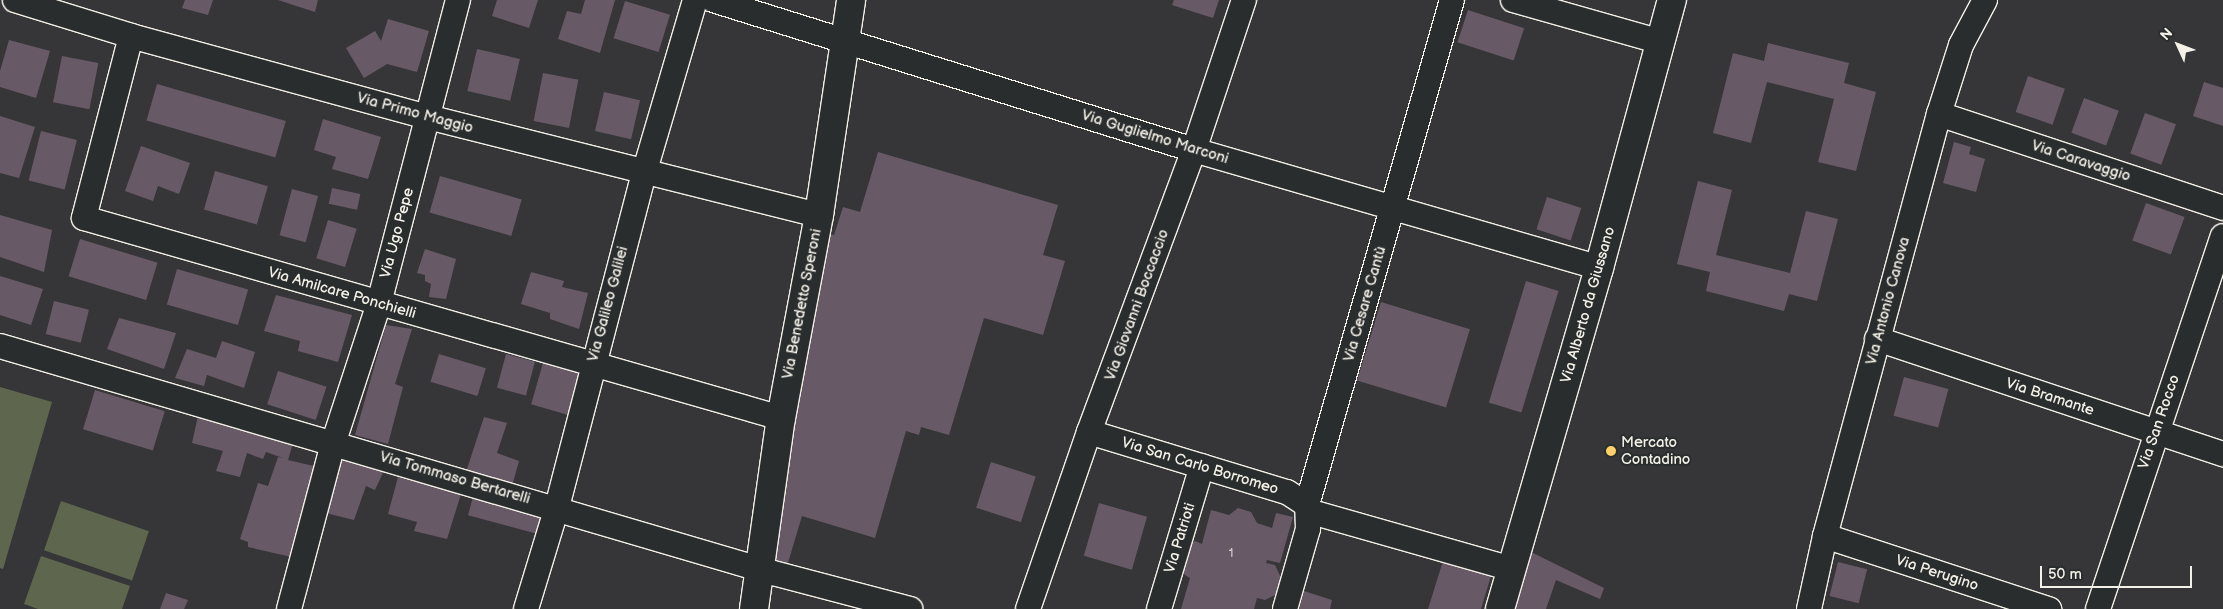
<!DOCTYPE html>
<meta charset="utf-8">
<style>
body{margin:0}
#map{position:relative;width:2223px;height:609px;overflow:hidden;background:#363639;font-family:"Balsamiq Sans",sans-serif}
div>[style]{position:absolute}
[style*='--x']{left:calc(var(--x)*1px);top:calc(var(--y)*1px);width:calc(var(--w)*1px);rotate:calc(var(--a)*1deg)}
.green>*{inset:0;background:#5e674e;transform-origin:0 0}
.building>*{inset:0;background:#685966;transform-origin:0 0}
.roads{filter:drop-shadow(1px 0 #f4f1e8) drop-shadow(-1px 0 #f4f1e8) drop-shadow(0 1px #f4f1e8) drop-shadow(0 -1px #f4f1e8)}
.street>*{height:24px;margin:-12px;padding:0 12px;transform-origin:12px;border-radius:12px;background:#2a2d2e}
.secondary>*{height:28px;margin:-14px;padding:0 14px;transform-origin:14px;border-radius:14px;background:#2a2d2e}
.dots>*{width:14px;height:14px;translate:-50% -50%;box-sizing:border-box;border:2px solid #2a2d2e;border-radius:50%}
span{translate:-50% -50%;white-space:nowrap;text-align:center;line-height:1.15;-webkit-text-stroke:4px #2a2d2e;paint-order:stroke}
.number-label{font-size:12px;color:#d1cbc8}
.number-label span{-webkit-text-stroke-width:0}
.street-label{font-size:15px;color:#f4f1e8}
.poi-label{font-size:15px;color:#f4f1e8}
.left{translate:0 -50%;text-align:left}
.north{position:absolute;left:2153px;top:20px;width:50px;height:50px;-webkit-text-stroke:4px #2a2d2e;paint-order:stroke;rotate:313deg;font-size:14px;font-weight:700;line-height:20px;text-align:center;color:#f4f1e8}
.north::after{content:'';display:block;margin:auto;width:18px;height:22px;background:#f4f1e8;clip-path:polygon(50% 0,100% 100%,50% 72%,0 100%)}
.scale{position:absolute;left:2040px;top:566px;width:152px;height:22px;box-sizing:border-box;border:2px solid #f4f1e8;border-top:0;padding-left:6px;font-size:15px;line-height:18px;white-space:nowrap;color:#f4f1e8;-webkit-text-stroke:4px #2a2d2e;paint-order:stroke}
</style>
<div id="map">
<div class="green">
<div style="clip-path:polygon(0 387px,52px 402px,3px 569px,0 568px)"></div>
<div style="left:61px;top:501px;width:93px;height:52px;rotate:19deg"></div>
<div style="clip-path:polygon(41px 556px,130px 586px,122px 609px,38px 609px,24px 604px)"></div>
</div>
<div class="building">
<div style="clip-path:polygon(185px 0,213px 0,208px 15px,182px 8px)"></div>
<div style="clip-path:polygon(278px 0,318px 0,315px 12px)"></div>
<div style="clip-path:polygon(497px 0,538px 0,529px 28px,492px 16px)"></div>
<div style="clip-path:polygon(585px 0,615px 0,600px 53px,558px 39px,567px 11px,581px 14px)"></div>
<div style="clip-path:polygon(1174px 0,1219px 0,1213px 18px,1172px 5px)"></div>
<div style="left:625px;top:1px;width:47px;height:39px;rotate:17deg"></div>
<div style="left:1468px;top:10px;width:59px;height:34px;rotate:18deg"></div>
<div style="clip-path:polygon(388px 19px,429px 31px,417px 72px,387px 64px,364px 78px,346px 48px,375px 31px,381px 41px)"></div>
<div style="clip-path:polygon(9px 40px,50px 51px,36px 98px,0 87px,0 71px)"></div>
<div style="clip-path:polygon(1768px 43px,1849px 63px,1844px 83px,1876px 92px,1856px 171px,1818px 162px,1834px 99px,1767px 82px,1751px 143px,1713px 133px,1733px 53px,1764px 61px)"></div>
<div style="left:477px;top:49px;width:44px;height:43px;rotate:13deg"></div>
<div style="left:62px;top:56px;width:37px;height:47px;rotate:11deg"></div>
<div style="left:543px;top:73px;width:36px;height:49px;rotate:11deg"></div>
<div style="left:2028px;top:76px;width:39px;height:38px;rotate:19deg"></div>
<div style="clip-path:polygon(2204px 82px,2223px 88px,2223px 126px,2193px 116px)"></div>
<div style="left:157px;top:84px;width:134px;height:38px;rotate:16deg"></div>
<div style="left:604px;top:92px;width:37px;height:40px;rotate:13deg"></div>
<div style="left:2084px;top:98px;width:37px;height:37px;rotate:20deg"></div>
<div style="left:2145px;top:113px;width:33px;height:43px;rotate:20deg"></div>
<div style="clip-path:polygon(0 116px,35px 127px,19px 178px,0 173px)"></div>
<div style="clip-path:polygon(323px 119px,381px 137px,368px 179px,332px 169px,336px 157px,314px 150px)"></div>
<div style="left:41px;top:131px;width:37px;height:51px;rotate:14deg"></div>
<div style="clip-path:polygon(1954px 142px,1971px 147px,1969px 154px,1985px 159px,1976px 192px,1943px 183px)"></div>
<div style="clip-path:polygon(141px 146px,190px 163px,179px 194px,158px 186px,153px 201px,125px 191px)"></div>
<div style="clip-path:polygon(878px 152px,1058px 205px,1043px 255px,1065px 261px,1043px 335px,984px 318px,949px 435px,921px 427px,919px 435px,906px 431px,875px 538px,802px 516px,787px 566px,777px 563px,766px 548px,822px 232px,834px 235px,843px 207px,860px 212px)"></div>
<div style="left:215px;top:171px;width:55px;height:40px;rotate:16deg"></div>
<div style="left:440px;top:176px;width:85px;height:38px;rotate:16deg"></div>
<div style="clip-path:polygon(1698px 181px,1732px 190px,1716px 255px,1790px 273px,1806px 211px,1838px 219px,1817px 301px,1789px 294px,1784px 311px,1706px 291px,1710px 272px,1677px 264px)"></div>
<div style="left:332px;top:188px;width:29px;height:16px;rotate:12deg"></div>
<div style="left:292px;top:189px;width:27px;height:48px;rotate:15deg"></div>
<div style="left:1547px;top:197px;width:36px;height:34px;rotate:18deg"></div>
<div style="left:2146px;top:203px;width:41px;height:40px;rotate:20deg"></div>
<div style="clip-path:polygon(0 215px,52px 230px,44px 272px,0 257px)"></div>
<div style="left:328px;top:220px;width:30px;height:40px;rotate:17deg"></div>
<div style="left:80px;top:239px;width:81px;height:39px;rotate:17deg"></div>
<div style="clip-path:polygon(425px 249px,456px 259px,446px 299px,429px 297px,431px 284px,425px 281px,425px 275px,417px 273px)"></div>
<div style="left:177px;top:269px;width:74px;height:37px;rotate:16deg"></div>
<div style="clip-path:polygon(531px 272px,564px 281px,562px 287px,588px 293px,579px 329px,550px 319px,550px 313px,521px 304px)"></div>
<div style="clip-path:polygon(0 276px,43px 289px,31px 325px,0 315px)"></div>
<div style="left:1526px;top:281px;width:34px;height:127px;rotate:17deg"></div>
<div style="clip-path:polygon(276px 295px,352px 315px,338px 362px,298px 351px,300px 341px,264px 331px)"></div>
<div style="left:54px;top:301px;width:36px;height:34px;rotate:14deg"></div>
<div style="left:1381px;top:302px;width:93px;height:82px;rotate:17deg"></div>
<div style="clip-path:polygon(119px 318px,176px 333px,164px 369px,107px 349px)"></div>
<div style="clip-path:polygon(386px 325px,412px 329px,395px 384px,403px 387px,388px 444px,355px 435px)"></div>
<div style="clip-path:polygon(222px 341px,255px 352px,244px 388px,207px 375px,204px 386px,175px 378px,187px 349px,216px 358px)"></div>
<div style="left:439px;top:354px;width:49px;height:29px;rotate:17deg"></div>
<div style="left:506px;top:354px;width:30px;height:35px;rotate:15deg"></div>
<div style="left:543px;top:363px;width:44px;height:43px;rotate:16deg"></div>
<div style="left:278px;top:371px;width:51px;height:35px;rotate:18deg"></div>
<div style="left:1904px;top:377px;width:46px;height:40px;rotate:15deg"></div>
<div style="left:95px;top:390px;width:73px;height:41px;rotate:17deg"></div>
<div style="clip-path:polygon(198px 416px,294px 440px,288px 460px,322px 468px,296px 558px,248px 547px,248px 542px,240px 539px,258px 483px,268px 486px,278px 457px,283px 458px,266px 452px,263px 459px,247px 453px,240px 477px,216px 471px,223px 451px,192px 443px)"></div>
<div style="clip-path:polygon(484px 417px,507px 423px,497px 453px,519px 461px,512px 486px,466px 472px)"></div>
<div style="clip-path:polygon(343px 455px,385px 468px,375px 490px,366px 486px,354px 520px,326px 513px)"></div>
<div style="left:991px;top:462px;width:47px;height:48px;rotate:18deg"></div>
<div style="clip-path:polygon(398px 477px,461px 494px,447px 539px,414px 531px,417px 522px,388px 514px)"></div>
<div style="left:474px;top:493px;width:77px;height:23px;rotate:15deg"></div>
<div style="left:1099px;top:503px;width:50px;height:55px;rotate:16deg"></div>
<div style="clip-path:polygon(1238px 508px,1251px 512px,1257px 523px,1272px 528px,1276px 513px,1293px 517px,1280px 563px,1267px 560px,1266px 563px,1275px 565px,1282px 580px,1279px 593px,1265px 600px,1257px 598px,1254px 609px,1181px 609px,1190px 578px,1185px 575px,1177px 562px,1181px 548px,1195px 541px,1202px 544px,1211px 510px,1229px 515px)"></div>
<div style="clip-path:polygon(1531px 552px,1604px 588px,1600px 599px,1556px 580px,1546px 609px,1513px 609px)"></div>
<div style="clip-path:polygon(1443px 561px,1491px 576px,1481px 609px,1428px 609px)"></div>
<div style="left:1838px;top:562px;width:30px;height:35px;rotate:14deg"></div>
<div style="clip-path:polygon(1304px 591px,1332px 600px,1330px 609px,1299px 609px)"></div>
<div style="clip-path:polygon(166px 593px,188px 600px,184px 609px,160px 609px)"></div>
</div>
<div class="roads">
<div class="street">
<div style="--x:15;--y:0;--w:121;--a:17.2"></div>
<div style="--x:131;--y:36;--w:308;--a:15.3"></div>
<div style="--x:428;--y:117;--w:403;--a:14.1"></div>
<div style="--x:713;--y:0;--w:504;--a:17.32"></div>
<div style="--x:1194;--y:150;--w:422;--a:16.2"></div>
<div style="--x:1513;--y:0;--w:154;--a:15.8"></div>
<div style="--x:131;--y:36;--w:188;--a:104.5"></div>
<div style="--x:84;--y:218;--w:725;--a:16.01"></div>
<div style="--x:1939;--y:114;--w:299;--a:18.3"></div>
<div style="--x:1877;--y:339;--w:365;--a:18.4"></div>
<div style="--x:0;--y:346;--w:806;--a:16.37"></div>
<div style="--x:773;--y:573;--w:142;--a:14.7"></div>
<div style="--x:1089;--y:432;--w:207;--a:16.9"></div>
<div style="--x:1287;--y:492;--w:24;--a:33"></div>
<div style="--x:1308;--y:511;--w:212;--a:15.9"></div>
<div style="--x:1825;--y:536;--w:236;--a:18.1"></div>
<div style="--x:289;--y:609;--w:171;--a:-75.1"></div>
<div style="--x:333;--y:444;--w:148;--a:-71.9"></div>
<div style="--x:379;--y:303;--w:313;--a:-75.4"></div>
<div style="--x:526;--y:609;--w:107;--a:-73.1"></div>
<div style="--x:557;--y:507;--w:348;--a:-75.4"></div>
<div style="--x:645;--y:170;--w:177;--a:-73.6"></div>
<div style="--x:1028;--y:609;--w:187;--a:-71"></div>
<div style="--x:1089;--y:432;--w:301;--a:-69.6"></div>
<div style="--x:1194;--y:150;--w:158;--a:-71.6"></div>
<div style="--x:1159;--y:609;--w:149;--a:-73.3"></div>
<div style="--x:1285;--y:609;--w:83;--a:-74"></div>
<div style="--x:1308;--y:529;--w:24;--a:-92"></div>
<div style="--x:1307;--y:505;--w:525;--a:-73.98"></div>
<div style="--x:1809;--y:609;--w:75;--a:-77.6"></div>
<div style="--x:1825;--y:536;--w:437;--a:-74.9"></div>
<div style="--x:1939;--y:114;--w:72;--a:-72.3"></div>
<div style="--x:1961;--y:45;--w:51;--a:-61.9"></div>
<div style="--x:2098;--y:609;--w:393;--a:-71.5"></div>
</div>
<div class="secondary">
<div style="--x:754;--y:609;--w:193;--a:-82"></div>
<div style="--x:781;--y:418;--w:207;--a:-79.4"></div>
<div style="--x:819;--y:215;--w:217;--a:-81.5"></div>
<div style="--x:1500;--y:609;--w:355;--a:-73.8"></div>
<div style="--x:1599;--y:268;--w:278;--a:-74.8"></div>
</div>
</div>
<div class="dots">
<div style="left:1611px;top:451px;background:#ffd166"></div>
</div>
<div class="number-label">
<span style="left:1231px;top:554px">1</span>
</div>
<div class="street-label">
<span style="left:415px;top:113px;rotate:15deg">Via Primo Maggio</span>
<span style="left:1155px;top:137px;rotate:17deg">Via Guglielmo Marconi</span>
<span style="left:2081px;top:161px;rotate:18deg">Via Caravaggio</span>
<span style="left:397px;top:233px;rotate:-75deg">Via Ugo Pepe</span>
<span style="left:342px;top:293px;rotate:16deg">Via Amilcare Ponchielli</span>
<span style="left:1888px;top:301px;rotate:-75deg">Via Antonio Canova</span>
<span style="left:608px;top:304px;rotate:-75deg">Via Galileo Galilei</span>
<span style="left:802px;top:304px;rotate:-79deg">Via Benedetto Speroni</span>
<span style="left:1365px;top:304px;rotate:-74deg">Via Cesare Cantù</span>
<span style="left:1137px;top:305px;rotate:-70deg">Via Giovanni Boccaccio</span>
<span style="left:1588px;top:305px;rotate:-74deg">Via Alberto da Giussano</span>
<span style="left:2050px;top:397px;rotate:18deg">Via Bramante</span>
<span style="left:2159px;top:422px;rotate:-71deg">Via San Rocco</span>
<span style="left:1200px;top:466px;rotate:17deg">Via San Carlo Borromeo</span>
<span style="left:455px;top:478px;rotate:16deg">Via Tommaso Bertarelli</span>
<span style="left:1180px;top:538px;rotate:-73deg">Via Patrioti</span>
<span style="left:1937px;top:573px;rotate:18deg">Via Perugino</span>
</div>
<div class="poi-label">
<span class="left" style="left:1621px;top:451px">Mercato<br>Contadino</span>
</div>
<div class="north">N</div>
<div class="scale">50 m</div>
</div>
